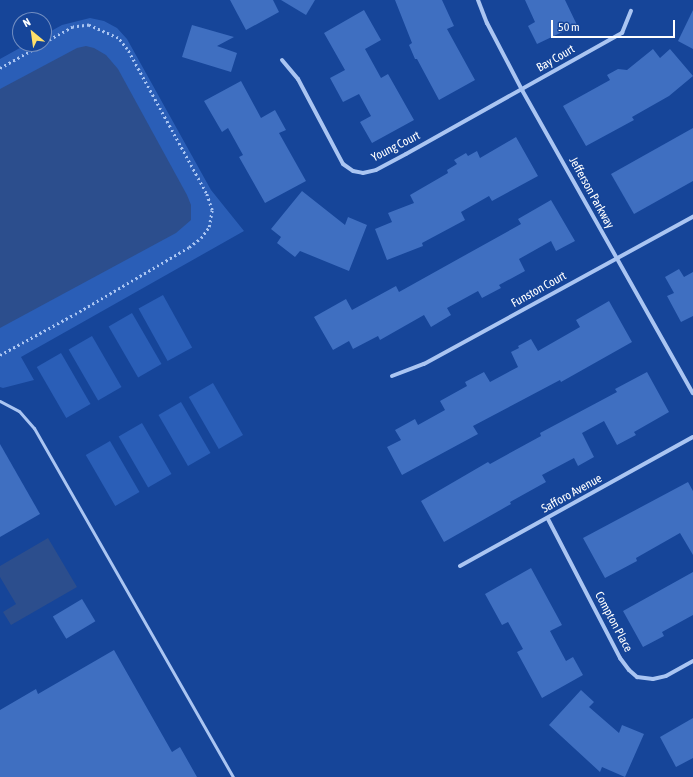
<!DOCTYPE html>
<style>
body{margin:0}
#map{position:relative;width:693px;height:777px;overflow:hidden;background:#164599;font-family:"Asap Condensed",sans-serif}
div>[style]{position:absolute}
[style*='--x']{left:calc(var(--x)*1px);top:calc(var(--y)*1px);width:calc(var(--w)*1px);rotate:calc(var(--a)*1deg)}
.green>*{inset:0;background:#2a5eb7;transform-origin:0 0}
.water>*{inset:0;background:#2c4e8d}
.building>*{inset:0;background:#3f6fc1;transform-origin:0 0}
.path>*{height:2.5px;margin-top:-1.25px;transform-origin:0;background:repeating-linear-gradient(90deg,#aac5f2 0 2px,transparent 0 5px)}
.lane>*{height:3px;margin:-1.5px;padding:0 1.5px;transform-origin:1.5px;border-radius:1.5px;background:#aac5f2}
.street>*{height:4px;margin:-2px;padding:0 2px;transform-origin:2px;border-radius:2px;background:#aac5f2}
span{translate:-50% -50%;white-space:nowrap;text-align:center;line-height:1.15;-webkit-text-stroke:3px #164599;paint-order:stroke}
.street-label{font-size:12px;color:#fff}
.north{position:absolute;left:12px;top:12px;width:40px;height:40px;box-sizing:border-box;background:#164599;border:1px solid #738fc2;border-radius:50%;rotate:331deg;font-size:11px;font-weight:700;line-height:16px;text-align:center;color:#fff}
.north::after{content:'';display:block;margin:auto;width:14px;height:18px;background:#ffe06b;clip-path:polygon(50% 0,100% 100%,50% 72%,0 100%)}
.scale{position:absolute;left:551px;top:20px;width:124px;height:18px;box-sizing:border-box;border:2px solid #fff;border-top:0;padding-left:5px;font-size:12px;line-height:14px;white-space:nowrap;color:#fff;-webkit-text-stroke:3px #164599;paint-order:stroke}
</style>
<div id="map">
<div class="green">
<div style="clip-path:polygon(90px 18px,104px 21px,117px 28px,127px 39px,211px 190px,244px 231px,21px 357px,34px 380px,3px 388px,0 387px,0 59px,27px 44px,44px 44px,44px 35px,62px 25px)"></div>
<div style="left:163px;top:295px;width:60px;height:28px;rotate:61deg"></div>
<div style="left:132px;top:313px;width:59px;height:27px;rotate:60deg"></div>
<div style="left:92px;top:336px;width:59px;height:27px;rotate:60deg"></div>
<div style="left:61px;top:353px;width:59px;height:28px;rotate:60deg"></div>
<div style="left:213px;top:383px;width:60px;height:28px;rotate:60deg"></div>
<div style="left:181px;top:402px;width:59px;height:26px;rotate:60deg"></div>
<div style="left:142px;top:423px;width:59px;height:27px;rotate:60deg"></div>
<div style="left:110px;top:441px;width:59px;height:28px;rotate:60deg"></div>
</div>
<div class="water">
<div style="clip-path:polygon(86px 46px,94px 48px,106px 55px,118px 69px,187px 195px,191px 205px,191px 220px,176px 233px,0 328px,0 89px,77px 48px)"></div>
<div style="clip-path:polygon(48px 538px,77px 587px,11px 625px,3px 612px,16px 604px,0 577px,0 566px)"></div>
</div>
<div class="building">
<div style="clip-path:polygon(230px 0,273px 0,279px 12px,246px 30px)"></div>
<div style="clip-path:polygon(281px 0,315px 0,306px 15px)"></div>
<div style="clip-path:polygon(395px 0,442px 0,454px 26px,447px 29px,475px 80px,439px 100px,417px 59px,415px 59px,409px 45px,412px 43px)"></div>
<div style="clip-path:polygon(525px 0,565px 0,577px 25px,537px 44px,528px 26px,535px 22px)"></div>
<div style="clip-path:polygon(364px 10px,381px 40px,365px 49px,381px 78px,388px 74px,414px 120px,372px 143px,360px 122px,371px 116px,359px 94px,343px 102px,330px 78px,345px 70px,324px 33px)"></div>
<div style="clip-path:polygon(693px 10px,693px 49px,678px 41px)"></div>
<div style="clip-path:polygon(192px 25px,234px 37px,217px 46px,237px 53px,231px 72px,182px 57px)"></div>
<div style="clip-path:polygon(653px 49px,660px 58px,670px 49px,693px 76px,669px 96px,632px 117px,634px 120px,586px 146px,563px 106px,610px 80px,607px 75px,618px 69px,627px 70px)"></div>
<div style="clip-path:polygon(241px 81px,261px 118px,275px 110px,286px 130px,279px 133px,306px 181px,265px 203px,239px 157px,243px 155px,228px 128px,222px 132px,204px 101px)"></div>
<div style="clip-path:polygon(693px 128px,693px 181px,634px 214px,611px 174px)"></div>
<div style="clip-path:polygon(516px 137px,538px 176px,492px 201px,489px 196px,461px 212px,465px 220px,422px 243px,423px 246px,387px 260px,375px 229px,392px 222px,388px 213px,414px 203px,410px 195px,448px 173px,447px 170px,457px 164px,454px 160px,466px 153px,468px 156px,477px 151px,480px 158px)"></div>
<div style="clip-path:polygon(302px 191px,345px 225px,348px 217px,367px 225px,349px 271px,300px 251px,295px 257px,277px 243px,281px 237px,271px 229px)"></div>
<div style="clip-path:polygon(551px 200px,575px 241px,556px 251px,551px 241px,519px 259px,525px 271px,499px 285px,501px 288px,482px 298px,478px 291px,447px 308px,451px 315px,431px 327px,424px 315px,380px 340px,378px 336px,353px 349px,349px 341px,333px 350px,314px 317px,346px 299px,352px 310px,396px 286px,399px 292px,521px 224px,518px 219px)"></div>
<div style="clip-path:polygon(679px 269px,684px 277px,693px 272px,693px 316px,681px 322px,667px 296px,674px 293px,665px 277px)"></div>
<div style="clip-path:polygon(609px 301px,632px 342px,561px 382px,560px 380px,473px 426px,478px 434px,402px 475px,387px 447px,401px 440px,395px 430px,415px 419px,418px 425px,445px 410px,440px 401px,467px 386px,465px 382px,484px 372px,490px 382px,518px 367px,511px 352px,519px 348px,518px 346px,531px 339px,538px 351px,580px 327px,576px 320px)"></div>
<div style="clip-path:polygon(647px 372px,669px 412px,634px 432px,636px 435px,617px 445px,604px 421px,582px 433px,594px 457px,578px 466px,574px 458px,542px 475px,546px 482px,510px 502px,511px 504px,444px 542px,421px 501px,488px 462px,490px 464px,541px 436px,540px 433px,617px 392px,615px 389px)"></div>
<div style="clip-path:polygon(0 444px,40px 514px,0 537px)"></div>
<div style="clip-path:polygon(688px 482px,693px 491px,693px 555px,680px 533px,636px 558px,637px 561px,605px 578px,583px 538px)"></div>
<div style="clip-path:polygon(531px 568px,562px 625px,550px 631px,566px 661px,573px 657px,583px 675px,542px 698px,517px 652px,523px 649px,508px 622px,502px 625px,485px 594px)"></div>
<div style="clip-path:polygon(693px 572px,693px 615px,662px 632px,664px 636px,643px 647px,623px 611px)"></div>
<div style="left:82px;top:599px;width:26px;height:34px;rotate:59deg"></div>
<div style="clip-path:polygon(114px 650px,172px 752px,180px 747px,197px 777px,0 777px,0 710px,36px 689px,38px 694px)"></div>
<div style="clip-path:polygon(581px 690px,594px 702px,589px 707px,619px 733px,622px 725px,644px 734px,625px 777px,602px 767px,600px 772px,549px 725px)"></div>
<div style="clip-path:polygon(693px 718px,693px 758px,676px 767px,660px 737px)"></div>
</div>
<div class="path">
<div style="--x:0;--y:68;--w:49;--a:-29.2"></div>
<div style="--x:0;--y:355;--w:85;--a:-28.7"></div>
<div style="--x:75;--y:314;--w:132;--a:-30.4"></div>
<div style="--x:189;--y:247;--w:15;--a:-37"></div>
<div style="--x:201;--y:238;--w:14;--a:-54"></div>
<div style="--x:209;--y:227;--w:17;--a:-80"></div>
<div style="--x:212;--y:210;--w:18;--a:-109"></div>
<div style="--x:206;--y:193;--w:164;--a:-118.7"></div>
<div style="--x:127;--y:49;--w:14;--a:-129"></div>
<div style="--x:118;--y:38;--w:32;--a:-156"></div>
<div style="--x:89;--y:25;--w:16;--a:173"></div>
<div style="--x:73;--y:27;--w:33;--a:151"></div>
</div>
<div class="lane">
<div style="--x:0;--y:401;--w:21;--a:28"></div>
<div style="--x:19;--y:411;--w:23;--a:49"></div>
<div style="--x:34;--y:428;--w:402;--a:60.3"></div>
</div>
<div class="street">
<div style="--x:478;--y:0;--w:25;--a:69"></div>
<div style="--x:487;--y:23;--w:76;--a:62.4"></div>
<div style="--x:522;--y:90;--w:348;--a:60.6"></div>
<div style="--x:282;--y:60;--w:25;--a:50"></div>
<div style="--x:298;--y:79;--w:96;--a:62.1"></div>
<div style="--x:343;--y:164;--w:12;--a:35"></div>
<div style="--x:353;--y:171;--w:10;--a:11"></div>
<div style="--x:363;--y:173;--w:13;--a:-13"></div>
<div style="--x:376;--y:170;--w:34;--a:-28"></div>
<div style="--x:406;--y:154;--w:248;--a:-29.3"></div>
<div style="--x:622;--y:33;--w:24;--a:-68"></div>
<div style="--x:392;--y:376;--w:34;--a:-21"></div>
<div style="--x:424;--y:364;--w:307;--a:-28.7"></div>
<div style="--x:548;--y:519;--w:157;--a:62.6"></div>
<div style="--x:620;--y:658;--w:15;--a:53"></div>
<div style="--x:629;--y:670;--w:11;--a:41"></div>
<div style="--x:637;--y:677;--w:16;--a:7"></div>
<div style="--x:653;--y:679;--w:13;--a:-13"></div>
<div style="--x:666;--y:676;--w:31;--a:-29"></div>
<div style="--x:460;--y:566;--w:266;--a:-29"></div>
</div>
<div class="street-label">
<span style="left:556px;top:59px;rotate:-30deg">Bay Court</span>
<span style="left:396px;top:147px;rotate:-27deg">Young Court</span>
<span style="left:591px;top:193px;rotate:61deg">Jefferson Parkway</span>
<span style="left:539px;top:290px;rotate:-29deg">Funston Court</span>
<span style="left:572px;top:494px;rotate:-29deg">Safforo Avenue</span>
<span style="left:613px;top:622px;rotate:62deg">Compton Place</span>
</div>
<div class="north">N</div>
<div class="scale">50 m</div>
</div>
